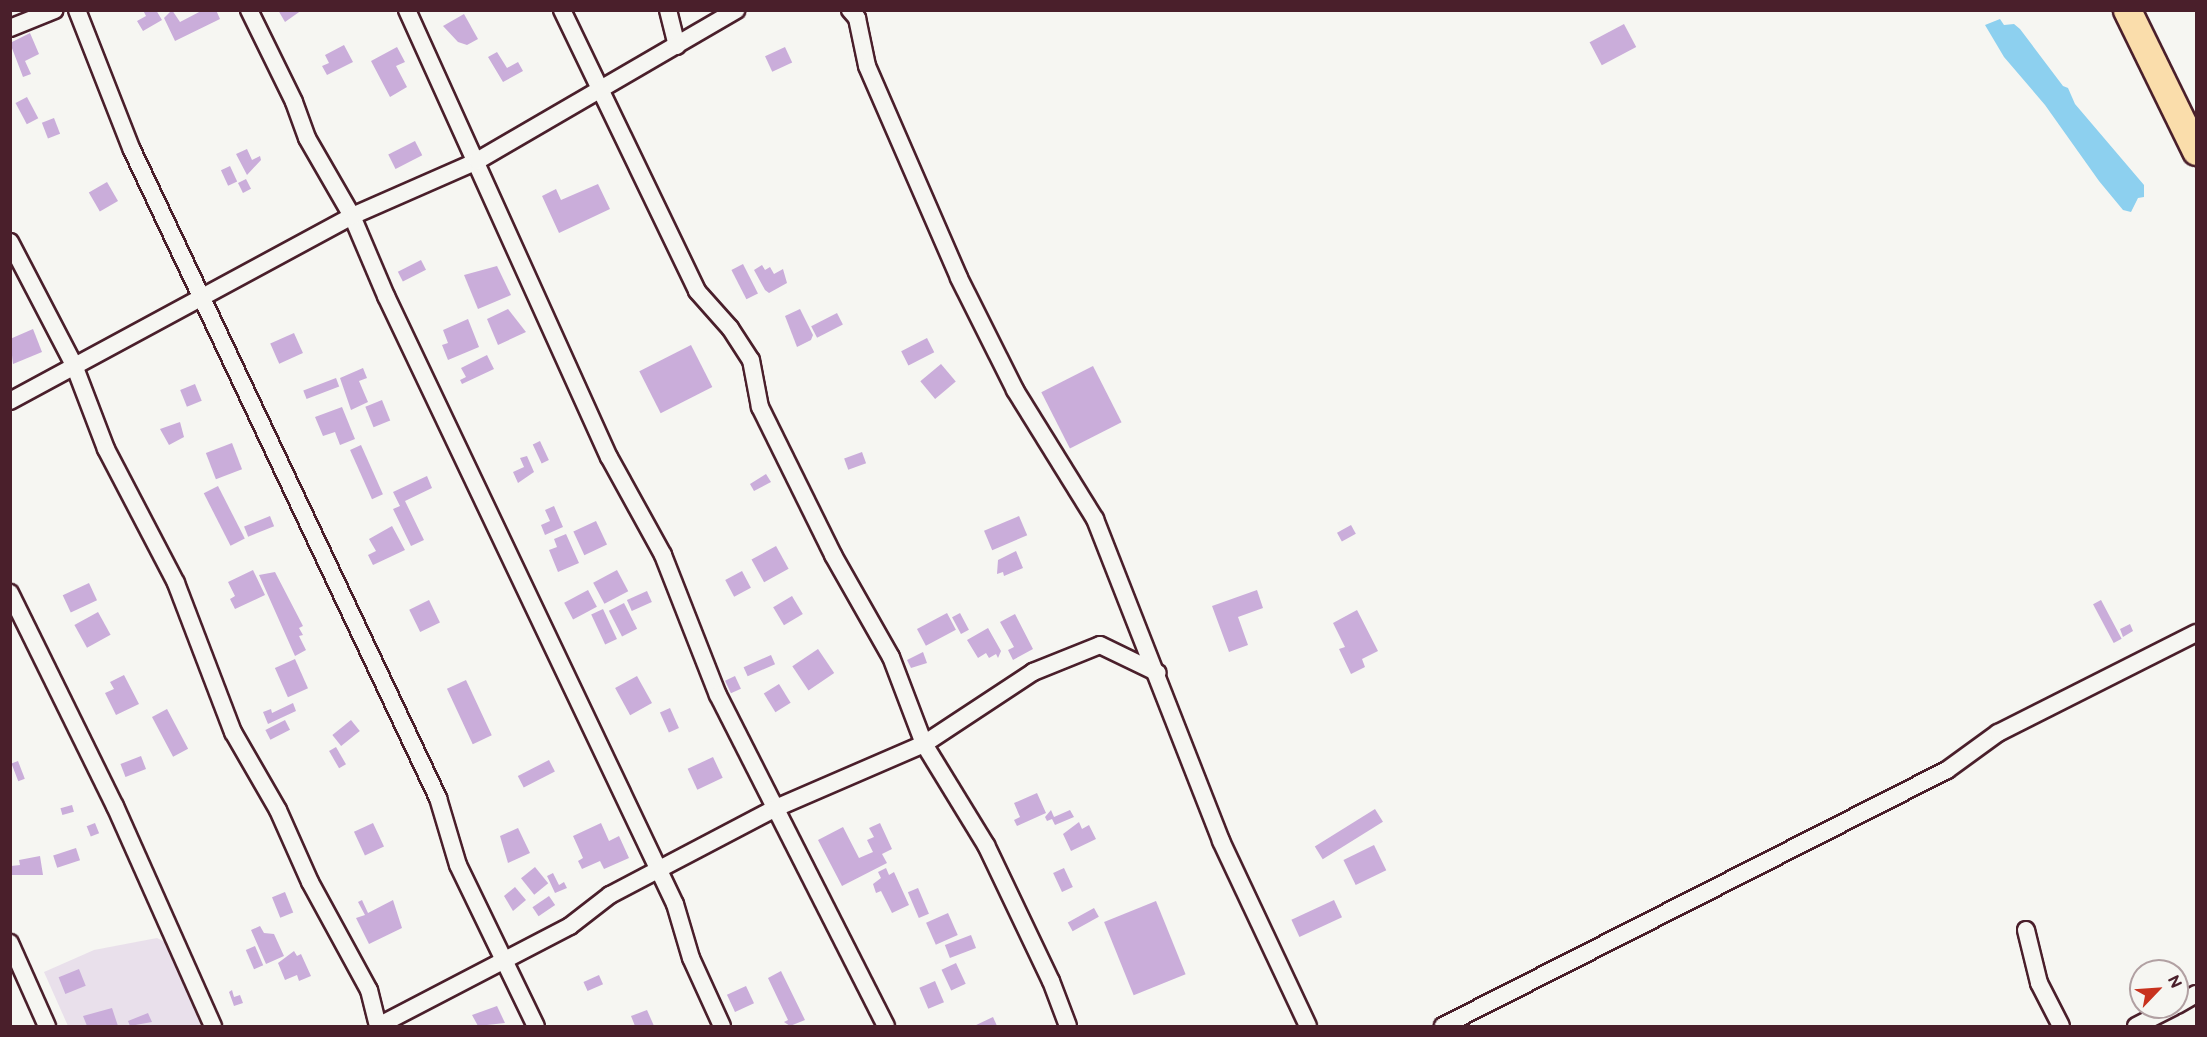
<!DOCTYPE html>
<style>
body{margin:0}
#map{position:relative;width:2207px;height:1037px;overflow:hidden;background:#f6f6f2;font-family:"Balsamiq Sans",sans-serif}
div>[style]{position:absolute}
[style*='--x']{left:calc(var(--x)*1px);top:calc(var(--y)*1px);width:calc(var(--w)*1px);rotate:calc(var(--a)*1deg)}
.built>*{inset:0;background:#e9e0eb}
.water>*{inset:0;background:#8dd0ef}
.building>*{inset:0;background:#caadda;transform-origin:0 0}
.roads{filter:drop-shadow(2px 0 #4a1f2b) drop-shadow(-2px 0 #4a1f2b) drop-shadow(0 2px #4a1f2b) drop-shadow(0 -2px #4a1f2b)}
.minor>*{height:16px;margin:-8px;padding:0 8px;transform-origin:8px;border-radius:8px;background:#f6f6f2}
.primary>*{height:27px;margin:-13.5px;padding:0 13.5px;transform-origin:13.5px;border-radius:13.5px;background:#faddab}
span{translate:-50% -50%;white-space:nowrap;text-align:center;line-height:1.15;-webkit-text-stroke:5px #f6f6f2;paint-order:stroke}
.frame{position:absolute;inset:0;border:12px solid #4a1f2b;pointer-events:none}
.north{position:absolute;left:2129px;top:959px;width:60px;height:60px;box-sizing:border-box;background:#f6f6f2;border:2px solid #b1a0a2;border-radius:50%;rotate:65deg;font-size:16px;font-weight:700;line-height:24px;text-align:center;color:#4a1f2b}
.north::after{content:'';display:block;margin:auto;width:21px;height:27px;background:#c8321e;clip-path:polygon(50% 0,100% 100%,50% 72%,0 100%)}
</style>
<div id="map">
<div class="built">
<div style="clip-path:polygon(157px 938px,171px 945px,207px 1026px,68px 1026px,44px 972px,94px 950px)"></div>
</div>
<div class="water">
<div style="clip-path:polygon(2000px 19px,2004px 25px,2014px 24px,2020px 29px,2063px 86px,2068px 88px,2075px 104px,2144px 185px,2144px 197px,2138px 198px,2131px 212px,2123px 210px,2099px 181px,2045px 105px,2004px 57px,1985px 25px)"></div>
</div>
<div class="building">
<div style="clip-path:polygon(143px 10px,156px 10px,162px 20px,143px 31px,137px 21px,146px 16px)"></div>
<div style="clip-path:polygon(172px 10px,180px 22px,203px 10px,216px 10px,220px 19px,175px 41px,164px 18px)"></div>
<div style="clip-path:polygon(278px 10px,302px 10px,285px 22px)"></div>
<div style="clip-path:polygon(464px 14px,478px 39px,467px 45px,458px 42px,443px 26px)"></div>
<div style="left:1624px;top:24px;width:26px;height:39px;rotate:62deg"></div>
<div style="clip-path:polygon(30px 33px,39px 54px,25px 61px,31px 74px,23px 77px,10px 43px)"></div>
<div style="clip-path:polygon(344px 45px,353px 62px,327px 75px,322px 66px,329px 63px,325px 55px)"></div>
<div style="clip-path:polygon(397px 47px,405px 62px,396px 66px,407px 87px,390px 97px,371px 61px)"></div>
<div style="left:785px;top:47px;width:17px;height:22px;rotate:65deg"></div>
<div style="clip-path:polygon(497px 52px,507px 68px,518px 62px,523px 71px,503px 82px,488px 57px)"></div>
<div style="left:27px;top:97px;width:24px;height:13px;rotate:62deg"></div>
<div style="left:54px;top:118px;width:17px;height:13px;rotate:69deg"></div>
<div style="left:415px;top:141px;width:16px;height:30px;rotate:63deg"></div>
<div style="clip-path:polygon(247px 149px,252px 160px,260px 156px,261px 160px,247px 175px,236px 154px)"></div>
<div style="left:230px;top:166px;width:17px;height:10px;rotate:65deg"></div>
<div style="left:246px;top:179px;width:11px;height:9px;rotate:63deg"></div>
<div style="left:107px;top:182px;width:22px;height:21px;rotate:60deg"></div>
<div style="clip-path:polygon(598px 184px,610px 209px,559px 233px,542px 196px,556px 189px,561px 200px)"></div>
<div style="left:421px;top:260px;width:11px;height:26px;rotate:63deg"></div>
<div style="left:743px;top:264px;width:33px;height:13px;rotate:63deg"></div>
<div style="clip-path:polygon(762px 265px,765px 270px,770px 267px,774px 274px,783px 269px,787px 283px,769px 293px,765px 290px,754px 270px)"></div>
<div style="clip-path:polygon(497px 266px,511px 295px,478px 309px,464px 275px)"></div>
<div style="clip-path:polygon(508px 309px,526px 332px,498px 345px,487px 319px)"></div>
<div style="clip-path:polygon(800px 309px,813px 335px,811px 340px,797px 347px,785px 316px)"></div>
<div style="left:837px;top:313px;width:13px;height:29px;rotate:63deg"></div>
<div style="clip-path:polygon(468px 319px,479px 347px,448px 360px,442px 345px,448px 343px,443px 330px)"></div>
<div style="clip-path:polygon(33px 329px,42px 352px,13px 364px,10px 339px)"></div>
<div style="left:294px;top:333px;width:22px;height:26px;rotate:66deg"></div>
<div style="left:927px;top:338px;width:16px;height:29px;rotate:63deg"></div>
<div style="left:691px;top:345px;width:47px;height:58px;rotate:63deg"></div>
<div style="clip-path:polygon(487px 355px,494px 369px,462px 384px,460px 380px,466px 377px,461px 368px)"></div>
<div style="left:941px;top:364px;width:23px;height:27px;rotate:50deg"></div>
<div style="left:1093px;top:366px;width:63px;height:58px;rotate:63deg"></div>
<div style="clip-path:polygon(363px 368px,367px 378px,359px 381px,368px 402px,351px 410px,340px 378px)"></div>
<div style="left:336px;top:378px;width:9px;height:35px;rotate:69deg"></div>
<div style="left:195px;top:384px;width:18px;height:16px;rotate:68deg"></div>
<div style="left:382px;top:400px;width:22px;height:18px;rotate:68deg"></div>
<div style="clip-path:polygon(342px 407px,355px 439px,340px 445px,335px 432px,323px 436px,315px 417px)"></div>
<div style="clip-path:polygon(180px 422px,184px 437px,169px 445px,160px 429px)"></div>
<div style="left:540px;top:441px;width:21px;height:8px;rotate:65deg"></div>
<div style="left:232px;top:443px;width:28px;height:28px;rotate:69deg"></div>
<div style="left:361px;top:445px;width:54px;height:12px;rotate:66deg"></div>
<div style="left:862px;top:452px;width:12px;height:19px;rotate:70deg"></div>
<div style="clip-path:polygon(527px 456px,534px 472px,518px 483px,513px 472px,524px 467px,520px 458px)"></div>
<div style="clip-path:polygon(766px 474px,771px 482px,754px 491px,750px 484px)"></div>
<div style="clip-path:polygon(427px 476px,432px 488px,405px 501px,424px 540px,411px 546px,393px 509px,400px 506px,393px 492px)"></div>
<div style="left:218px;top:486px;width:59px;height:16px;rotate:63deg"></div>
<div style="clip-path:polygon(554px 506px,563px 527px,545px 535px,541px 525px,550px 521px,545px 510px)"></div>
<div style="left:270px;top:516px;width:11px;height:28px;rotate:68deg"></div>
<div style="left:1019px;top:516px;width:21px;height:38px;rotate:67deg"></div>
<div style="left:596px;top:521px;width:26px;height:25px;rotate:65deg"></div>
<div style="left:1351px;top:525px;width:10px;height:16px;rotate:61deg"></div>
<div style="clip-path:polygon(392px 526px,405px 550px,373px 565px,368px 555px,376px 551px,369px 539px)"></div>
<div style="clip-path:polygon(566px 534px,579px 563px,558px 572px,549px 550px,557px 547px,554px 539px)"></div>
<div style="left:776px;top:546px;width:26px;height:28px;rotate:61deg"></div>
<div style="clip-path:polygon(1016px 551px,1023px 568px,1004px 576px,1003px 572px,997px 574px,998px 560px)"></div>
<div style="clip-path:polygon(253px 570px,265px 595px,235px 609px,230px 599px,235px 596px,228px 582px)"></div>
<div style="left:617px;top:570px;width:24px;height:27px;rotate:62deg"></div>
<div style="left:742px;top:571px;width:19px;height:19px;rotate:62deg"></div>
<div style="clip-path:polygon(275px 572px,303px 626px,299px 628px,303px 635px,299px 636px,306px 650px,295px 656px,259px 575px)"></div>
<div style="left:89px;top:583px;width:19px;height:29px;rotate:65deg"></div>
<div style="left:588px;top:590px;width:19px;height:27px;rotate:62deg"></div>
<div style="clip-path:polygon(1257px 590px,1263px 608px,1238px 617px,1248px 645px,1229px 652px,1212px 606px)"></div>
<div style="left:647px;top:591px;width:12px;height:22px;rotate:66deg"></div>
<div style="left:792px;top:596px;width:21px;height:22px;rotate:59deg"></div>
<div style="left:429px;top:600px;width:25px;height:22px;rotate:64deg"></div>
<div style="left:2101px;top:600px;width:44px;height:9px;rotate:62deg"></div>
<div style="left:624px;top:603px;width:29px;height:17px;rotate:63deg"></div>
<div style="left:603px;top:609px;width:33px;height:13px;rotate:65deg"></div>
<div style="clip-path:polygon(1357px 610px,1378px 651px,1362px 659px,1365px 667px,1351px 674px,1339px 649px,1345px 647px,1333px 623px)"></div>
<div style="left:98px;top:612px;width:26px;height:27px;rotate:61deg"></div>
<div style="left:947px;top:613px;width:19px;height:34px;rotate:62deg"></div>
<div style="left:960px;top:613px;width:19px;height:9px;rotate:62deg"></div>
<div style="clip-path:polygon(1015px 614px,1033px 649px,1013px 660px,1008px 650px,1014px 647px,1000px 622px)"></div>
<div style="clip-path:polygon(2130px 624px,2133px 631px,2123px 637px,2120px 629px)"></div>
<div style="clip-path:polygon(988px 628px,1001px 651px,998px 658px,996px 654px,989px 658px,986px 653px,978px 658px,967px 640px)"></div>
<div style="left:818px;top:649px;width:29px;height:31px;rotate:56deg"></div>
<div style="clip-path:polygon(923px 652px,927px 663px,911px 668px,907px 660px)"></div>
<div style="left:771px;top:655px;width:10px;height:30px;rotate:66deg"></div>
<div style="left:295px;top:659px;width:32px;height:22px;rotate:66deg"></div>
<div style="clip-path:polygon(124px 675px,139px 704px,116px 715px,105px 693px,114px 689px,110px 682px)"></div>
<div style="left:637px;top:676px;width:31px;height:25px;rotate:61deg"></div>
<div style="left:735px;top:676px;width:14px;height:11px;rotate:65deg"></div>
<div style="left:466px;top:680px;width:61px;height:21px;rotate:65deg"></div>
<div style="left:779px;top:684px;width:22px;height:18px;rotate:58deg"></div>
<div style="clip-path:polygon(293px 703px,296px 711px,268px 724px,263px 712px,271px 709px,272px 713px)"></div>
<div style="left:670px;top:708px;width:22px;height:11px;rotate:66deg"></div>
<div style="left:167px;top:709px;width:45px;height:17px;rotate:62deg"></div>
<div style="left:285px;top:720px;width:11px;height:22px;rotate:63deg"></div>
<div style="left:351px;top:720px;width:14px;height:24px;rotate:51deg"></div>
<div style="left:336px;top:747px;width:20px;height:8px;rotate:60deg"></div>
<div style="left:141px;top:756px;width:14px;height:22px;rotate:69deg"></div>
<div style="left:713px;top:757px;width:23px;height:28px;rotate:65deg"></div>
<div style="left:549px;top:760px;width:13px;height:35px;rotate:63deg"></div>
<div style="left:18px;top:761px;width:19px;height:7px;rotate:69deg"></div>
<div style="clip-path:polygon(1037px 793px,1046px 813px,1017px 826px,1014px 820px,1020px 817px,1014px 803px)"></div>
<div style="left:72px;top:805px;width:7px;height:12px;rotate:74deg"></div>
<div style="left:1375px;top:809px;width:15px;height:71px;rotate:58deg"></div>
<div style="clip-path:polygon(1051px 810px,1054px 817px,1070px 810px,1074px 817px,1055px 825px,1052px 819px,1047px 821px,1045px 817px)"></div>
<div style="clip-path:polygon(1079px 822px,1082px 829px,1089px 825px,1096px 839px,1071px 851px,1063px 834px)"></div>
<div style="left:95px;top:823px;width:11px;height:9px;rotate:68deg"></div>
<div style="left:373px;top:823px;width:26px;height:21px;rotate:65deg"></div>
<div style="clip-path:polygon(601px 823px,609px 841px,619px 836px,629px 858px,604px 869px,600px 861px,582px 869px,578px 861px,583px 858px,573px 836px)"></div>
<div style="clip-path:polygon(880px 823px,892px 849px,882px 854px,887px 863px,842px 886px,818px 840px,843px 827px,859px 858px,873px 852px,867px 840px,874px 837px,869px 828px)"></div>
<div style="clip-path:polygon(518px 828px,530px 853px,508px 863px,500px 836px)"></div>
<div style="left:1374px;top:845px;width:28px;height:34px;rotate:64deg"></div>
<div style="left:76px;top:848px;width:13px;height:24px;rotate:72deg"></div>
<div style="clip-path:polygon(40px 856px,43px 875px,12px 875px,11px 866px,20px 865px,19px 860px)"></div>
<div style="left:535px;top:867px;width:21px;height:18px;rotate:51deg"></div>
<div style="clip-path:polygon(886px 868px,889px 875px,894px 872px,909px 905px,892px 913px,881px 891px,876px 893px,873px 884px,881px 878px,878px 872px)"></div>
<div style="left:1064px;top:868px;width:21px;height:12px;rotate:65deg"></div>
<div style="clip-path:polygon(553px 873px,559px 885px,564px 882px,567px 888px,555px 893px,547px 876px)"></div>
<div style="clip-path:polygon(515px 887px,526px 900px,513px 911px,504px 896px)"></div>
<div style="left:918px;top:888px;width:28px;height:11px;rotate:67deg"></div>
<div style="left:285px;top:892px;width:22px;height:14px;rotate:68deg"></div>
<div style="left:549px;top:896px;width:11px;height:20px;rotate:56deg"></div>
<div style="clip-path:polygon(362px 900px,368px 913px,393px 900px,402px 928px,369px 944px,356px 918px,365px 915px,358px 902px)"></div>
<div style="left:1334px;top:900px;width:19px;height:47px;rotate:65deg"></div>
<div style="left:1156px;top:901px;width:79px;height:56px;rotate:68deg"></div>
<div style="left:1094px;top:908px;width:10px;height:30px;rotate:61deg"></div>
<div style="left:948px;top:913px;width:24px;height:24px;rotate:66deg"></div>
<div style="clip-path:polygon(260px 926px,264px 933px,274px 934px,284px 956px,266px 964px,251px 930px)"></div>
<div style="left:971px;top:935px;width:14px;height:28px;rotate:69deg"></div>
<div style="left:255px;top:946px;width:21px;height:10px;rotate:67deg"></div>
<div style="clip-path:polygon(294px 951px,297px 956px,301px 954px,311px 976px,299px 981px,297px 975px,285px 980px,278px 963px)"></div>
<div style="left:956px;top:963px;width:23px;height:16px;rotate:65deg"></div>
<div style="left:79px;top:969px;width:18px;height:22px;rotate:68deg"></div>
<div style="clip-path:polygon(781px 971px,805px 1020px,790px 1026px,784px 1022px,788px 1020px,768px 978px)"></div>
<div style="left:599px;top:975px;width:10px;height:17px;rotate:66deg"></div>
<div style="left:935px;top:981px;width:23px;height:17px;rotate:67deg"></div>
<div style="left:746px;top:986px;width:19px;height:21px;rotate:65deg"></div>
<div style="clip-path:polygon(232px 990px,234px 997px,240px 995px,243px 1003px,234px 1006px,229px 992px)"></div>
<div style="clip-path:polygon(497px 1006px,505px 1023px,478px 1026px,472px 1015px)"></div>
<div style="clip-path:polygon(112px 1008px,118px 1026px,87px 1026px,83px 1016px)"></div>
<div style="clip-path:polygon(647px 1010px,654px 1026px,635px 1026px,631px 1016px)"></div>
<div style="clip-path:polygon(148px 1013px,152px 1022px,130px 1026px,128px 1021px)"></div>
<div style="clip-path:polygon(993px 1017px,997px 1026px,974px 1026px)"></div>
</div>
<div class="roads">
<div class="minor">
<div style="--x:77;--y:10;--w:150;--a:68.6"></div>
<div style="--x:132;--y:150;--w:717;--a:64.72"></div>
<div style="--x:438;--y:798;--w:70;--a:73.4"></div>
<div style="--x:458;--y:865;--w:179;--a:64.2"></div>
<div style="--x:249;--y:10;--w:102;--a:63.9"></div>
<div style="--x:294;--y:102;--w:38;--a:70"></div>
<div style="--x:307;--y:138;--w:90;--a:60"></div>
<div style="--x:352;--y:216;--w:87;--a:67"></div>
<div style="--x:386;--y:296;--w:673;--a:64.58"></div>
<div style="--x:675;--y:904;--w:56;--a:73.5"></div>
<div style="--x:691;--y:958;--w:75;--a:65.5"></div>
<div style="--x:407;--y:10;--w:491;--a:65.7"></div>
<div style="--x:609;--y:457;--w:112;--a:61.1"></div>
<div style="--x:663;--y:555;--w:150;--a:68.6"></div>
<div style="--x:718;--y:695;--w:371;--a:63.1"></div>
<div style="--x:562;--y:10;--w:312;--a:64.3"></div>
<div style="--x:697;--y:291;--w:50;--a:48.3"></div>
<div style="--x:730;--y:328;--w:38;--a:57"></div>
<div style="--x:751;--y:360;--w:48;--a:79.2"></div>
<div style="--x:760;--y:407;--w:165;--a:63.7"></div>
<div style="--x:833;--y:555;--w:117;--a:60.4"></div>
<div style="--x:891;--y:657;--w:93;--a:69.2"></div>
<div style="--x:924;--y:744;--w:119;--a:58.5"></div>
<div style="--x:986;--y:845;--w:151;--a:64.5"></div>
<div style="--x:1051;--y:981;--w:48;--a:69.3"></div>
<div style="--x:668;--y:10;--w:37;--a:76"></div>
<div style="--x:850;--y:10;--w:11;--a:49"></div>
<div style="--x:857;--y:18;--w:49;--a:78.2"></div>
<div style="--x:867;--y:66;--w:231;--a:66.5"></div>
<div style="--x:959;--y:278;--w:125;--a:63.4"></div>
<div style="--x:1015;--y:390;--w:152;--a:58.2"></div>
<div style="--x:1095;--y:519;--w:346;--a:68.6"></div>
<div style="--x:1221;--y:841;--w:204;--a:64.8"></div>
<div style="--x:10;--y:28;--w:48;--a:-21.8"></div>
<div style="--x:10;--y:242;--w:139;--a:62.5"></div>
<div style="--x:74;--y:365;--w:90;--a:69.1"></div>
<div style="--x:106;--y:449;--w:151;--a:62.4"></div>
<div style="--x:176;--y:583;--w:160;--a:69.1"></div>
<div style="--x:233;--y:732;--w:90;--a:60"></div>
<div style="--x:278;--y:810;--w:79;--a:66"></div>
<div style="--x:310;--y:882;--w:123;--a:61.4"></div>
<div style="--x:369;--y:990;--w:37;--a:76"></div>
<div style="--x:10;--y:401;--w:389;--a:-28.4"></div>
<div style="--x:352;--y:216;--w:137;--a:-23.7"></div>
<div style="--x:477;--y:161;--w:300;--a:-30.2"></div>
<div style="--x:10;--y:593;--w:237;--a:63.8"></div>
<div style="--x:115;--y:806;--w:241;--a:66"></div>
<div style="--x:2026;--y:930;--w:55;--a:76.2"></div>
<div style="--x:2039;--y:983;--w:48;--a:62.9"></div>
<div style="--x:10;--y:943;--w:91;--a:66"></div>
<div style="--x:2177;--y:1005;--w:22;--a:-30"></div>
<div style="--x:378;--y:1026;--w:216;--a:-27.5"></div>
<div style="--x:570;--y:926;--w:51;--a:-37.8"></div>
<div style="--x:610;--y:895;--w:187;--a:-27.7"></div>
<div style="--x:776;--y:808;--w:161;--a:-23.4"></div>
<div style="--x:924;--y:744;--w:131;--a:-33.4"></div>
<div style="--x:1033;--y:672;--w:72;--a:-21.9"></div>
<div style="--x:1100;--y:645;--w:64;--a:25.8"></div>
<div style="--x:1443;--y:1026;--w:565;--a:-26.93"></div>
<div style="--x:1947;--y:770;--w:63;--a:-36"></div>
<div style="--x:1998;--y:733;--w:222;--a:-26.8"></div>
<div style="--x:2136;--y:1026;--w:42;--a:-27.2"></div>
</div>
<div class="primary">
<div style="--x:2127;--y:10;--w:157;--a:63.9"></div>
</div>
</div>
<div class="frame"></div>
<div class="north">N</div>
</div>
